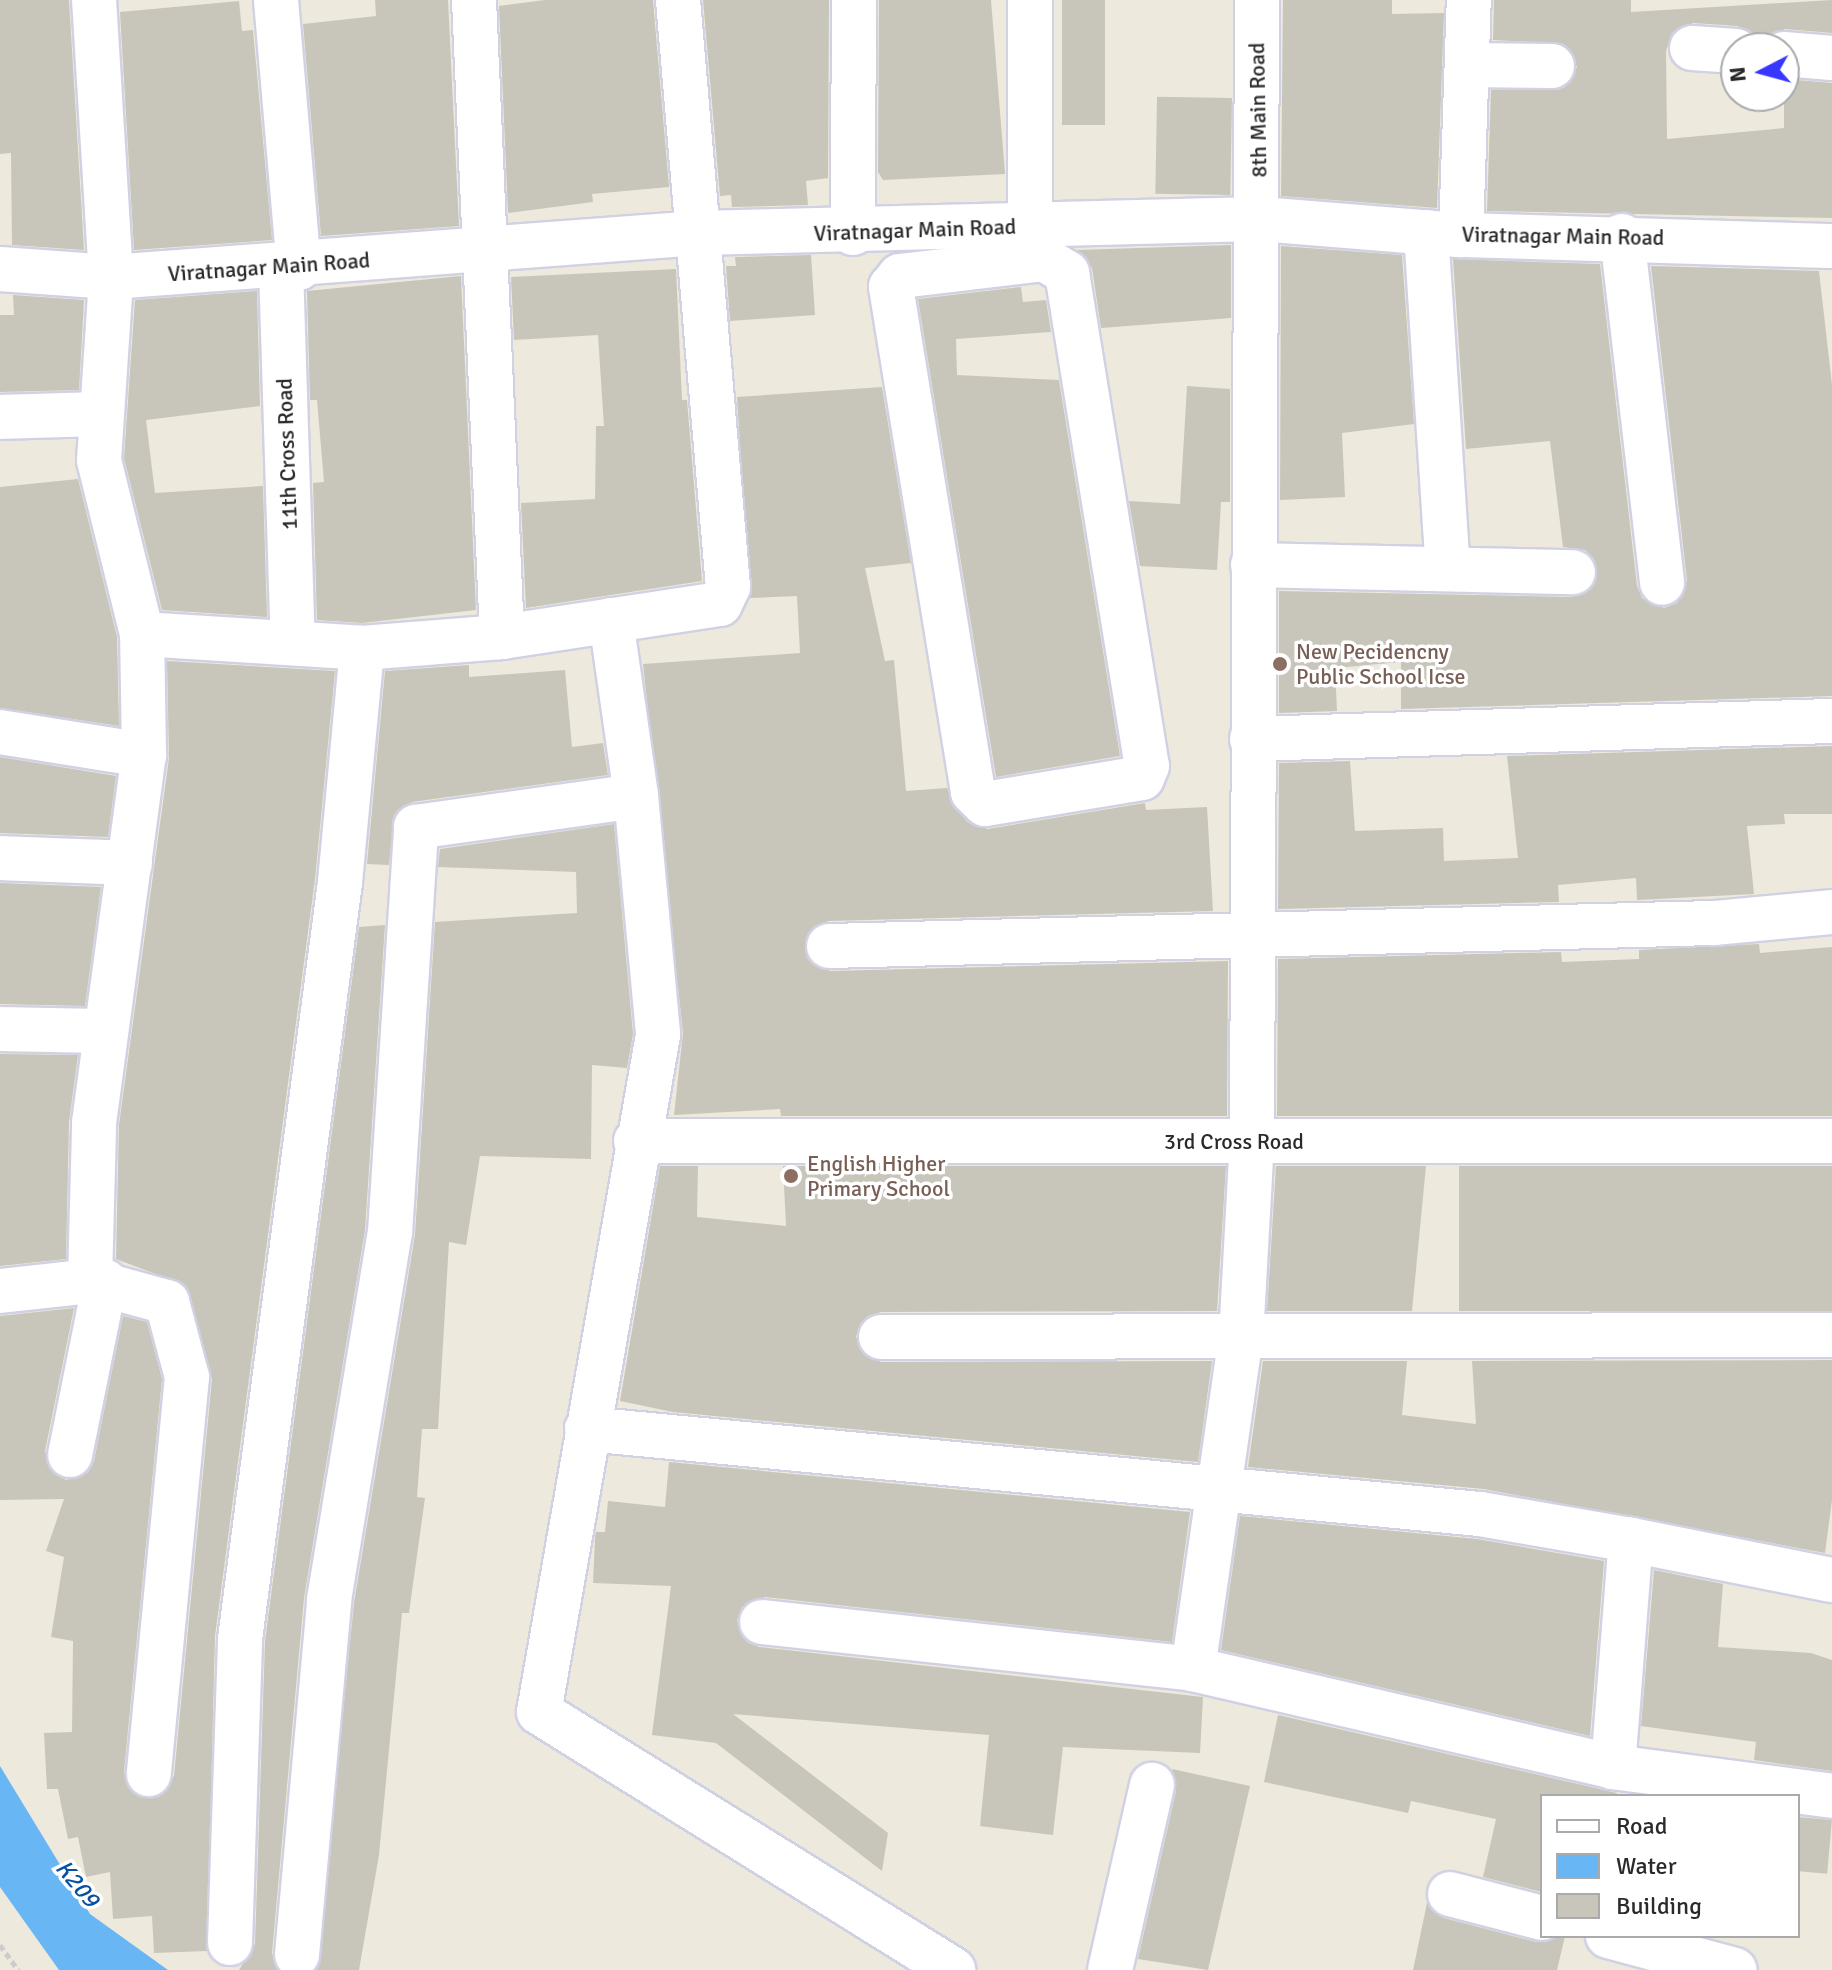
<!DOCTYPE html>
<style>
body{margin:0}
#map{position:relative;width:1832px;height:1970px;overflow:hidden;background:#ede9dc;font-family:Signika,sans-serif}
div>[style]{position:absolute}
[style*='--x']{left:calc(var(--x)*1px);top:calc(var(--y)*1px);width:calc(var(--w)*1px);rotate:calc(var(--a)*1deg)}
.water>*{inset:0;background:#69b6f5}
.building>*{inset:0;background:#c8c6ba;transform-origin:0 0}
.path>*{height:5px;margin-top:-2.5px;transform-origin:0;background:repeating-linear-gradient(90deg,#ccc 0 6px,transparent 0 10px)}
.roads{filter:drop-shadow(2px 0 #d1d1e4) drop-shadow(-2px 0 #d1d1e4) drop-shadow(0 2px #d1d1e4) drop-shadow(0 -2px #d1d1e4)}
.minor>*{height:44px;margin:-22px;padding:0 22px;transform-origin:22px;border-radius:22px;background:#fff}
.dots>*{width:22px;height:22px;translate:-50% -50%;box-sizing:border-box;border:4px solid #fff;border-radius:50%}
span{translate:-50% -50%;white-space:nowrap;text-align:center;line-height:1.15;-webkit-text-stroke:7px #fff;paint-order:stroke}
.street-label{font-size:22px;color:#2a2a2a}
.education-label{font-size:22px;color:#785e54}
.left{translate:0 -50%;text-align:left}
.water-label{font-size:24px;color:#0750a2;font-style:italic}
.legend{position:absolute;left:1540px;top:1794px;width:260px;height:144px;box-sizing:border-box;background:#fff;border:2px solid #aaa;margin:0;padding:10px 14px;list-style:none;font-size:24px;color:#2a2a2a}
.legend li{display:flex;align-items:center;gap:16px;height:40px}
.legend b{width:40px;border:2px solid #aaa}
.north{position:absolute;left:1720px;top:32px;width:80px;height:80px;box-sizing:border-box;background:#fff;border:2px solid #aaa;border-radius:50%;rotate:264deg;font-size:22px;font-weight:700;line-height:32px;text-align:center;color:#2a2a2a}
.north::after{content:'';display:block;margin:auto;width:28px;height:36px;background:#3737ff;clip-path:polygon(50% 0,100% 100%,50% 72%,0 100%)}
</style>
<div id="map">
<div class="water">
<div style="clip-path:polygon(0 1766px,90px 1914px,168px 1970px,59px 1970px,0 1887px)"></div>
</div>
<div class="building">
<div style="clip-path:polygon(0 0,69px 0,84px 250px,12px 245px,11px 153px,0 154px)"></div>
<div style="clip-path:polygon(375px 0,448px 0,459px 226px,321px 236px,303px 24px,376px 16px)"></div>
<div style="clip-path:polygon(545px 0,653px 0,669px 187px,592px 194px,593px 202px,508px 213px,499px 6px)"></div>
<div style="clip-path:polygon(703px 0,829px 0,828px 178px,806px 181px,808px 205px,732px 207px,731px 195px,720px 196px)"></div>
<div style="clip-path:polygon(879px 0,991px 0,1005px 174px,883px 180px,878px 172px)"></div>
<div style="left:1062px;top:0;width:43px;height:125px"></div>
<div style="clip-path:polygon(1283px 0,1392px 0,1392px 14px,1444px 13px,1437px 208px,1281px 196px)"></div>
<div style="clip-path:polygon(1494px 0,1631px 0,1631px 12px,1832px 0,1832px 33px,1785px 29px,1760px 46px,1738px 26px,1693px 23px,1672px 33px,1666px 51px,1667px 139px,1784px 128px,1784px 79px,1832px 83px,1832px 218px,1487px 211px,1491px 90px,1564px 88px,1577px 67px,1564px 44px,1493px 40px)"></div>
<div style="clip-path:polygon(239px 1px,242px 31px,253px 30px,272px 240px,134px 250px,120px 12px)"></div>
<div style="left:1232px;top:98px;width:97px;height:75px;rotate:91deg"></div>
<div style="clip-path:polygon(1231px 245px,1231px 318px,1101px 328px,1092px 268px,1077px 250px)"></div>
<div style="clip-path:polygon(1281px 246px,1402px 255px,1414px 424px,1342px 433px,1345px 497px,1280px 500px)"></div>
<div style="clip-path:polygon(811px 255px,815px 315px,730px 321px,726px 266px,736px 266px,735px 257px)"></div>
<div style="clip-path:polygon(1453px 259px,1600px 264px,1637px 586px,1642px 598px,1664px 608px,1677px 603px,1687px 580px,1651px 266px,1819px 271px,1832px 385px,1832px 696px,1401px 709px,1401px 662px,1335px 668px,1337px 711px,1279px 713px,1279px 591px,1572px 597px,1595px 584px,1594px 559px,1585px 550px,1563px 547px,1550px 441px,1466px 449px)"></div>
<div style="clip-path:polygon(676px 269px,682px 400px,687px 400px,702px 581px,526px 608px,521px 503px,595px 499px,596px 426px,604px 426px,598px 335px,514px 340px,511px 277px)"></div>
<div style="clip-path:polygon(461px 276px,476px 610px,362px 623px,317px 620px,313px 483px,324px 482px,317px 400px,310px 400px,307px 291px)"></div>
<div style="clip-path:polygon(1021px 287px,1023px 302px,1046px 300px,1051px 332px,956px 339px,957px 375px,1059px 380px,1120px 756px,996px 777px,918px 299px)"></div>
<div style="clip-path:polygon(257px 291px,260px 406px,146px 420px,155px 493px,263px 486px,267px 617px,162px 610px,124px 458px,135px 300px)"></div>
<div style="clip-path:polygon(13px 295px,84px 300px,79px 390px,0 392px,0 315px,14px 315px)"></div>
<div style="clip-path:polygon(1187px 386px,1230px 389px,1230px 502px,1221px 502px,1217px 570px,1140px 566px,1129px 501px,1180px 504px)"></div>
<div style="clip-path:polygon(882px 387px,911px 563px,865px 568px,885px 661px,894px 660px,906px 791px,947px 788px,967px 822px,988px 829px,1145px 803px,1146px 810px,1207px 807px,1213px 911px,828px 921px,808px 933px,807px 958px,830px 971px,1228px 961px,1227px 1116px,781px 1116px,780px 1109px,674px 1115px,683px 1033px,643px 664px,800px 653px,797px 596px,750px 598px,737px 397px)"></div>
<div style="clip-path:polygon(78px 479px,117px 637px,119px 726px,0 708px,0 487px)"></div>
<div style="clip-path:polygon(167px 661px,335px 671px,315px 879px,215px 1636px,207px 1951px,154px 1953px,152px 1916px,113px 1919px,110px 1872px,86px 1877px,78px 1837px,68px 1839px,58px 1789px,47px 1789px,44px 1733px,72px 1732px,73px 1641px,51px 1637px,64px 1557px,46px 1551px,64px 1499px,0 1500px,0 1316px,74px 1308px,45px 1451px,53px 1473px,66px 1480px,88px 1472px,94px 1461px,123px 1316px,147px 1322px,162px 1379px,124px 1772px,134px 1794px,159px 1797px,174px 1776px,212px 1379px,185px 1285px,116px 1259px,119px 1125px,169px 758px)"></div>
<div style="clip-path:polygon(469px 665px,469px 677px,565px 670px,572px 747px,603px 743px,608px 775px,412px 802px,394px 815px,389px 865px,367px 864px,385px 671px)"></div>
<div style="clip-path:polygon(1832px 746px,1832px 814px,1784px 814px,1785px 824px,1747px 826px,1754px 894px,1637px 900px,1636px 878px,1558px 885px,1559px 902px,1278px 909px,1279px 763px,1350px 761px,1355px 831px,1443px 828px,1444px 861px,1518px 858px,1507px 756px)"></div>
<div style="clip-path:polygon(0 757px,116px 776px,108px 837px,0 833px)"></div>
<div style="clip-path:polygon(614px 824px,633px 1034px,627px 1068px,592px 1065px,591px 1159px,480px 1156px,466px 1245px,449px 1242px,438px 1429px,422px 1429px,417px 1497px,425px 1498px,409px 1613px,402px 1613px,379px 1855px,359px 1970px,317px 1970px,354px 1603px,415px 1235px,435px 922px,577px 913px,576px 872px,438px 867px,440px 849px)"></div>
<div style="clip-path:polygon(0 883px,101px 887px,85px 1006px,0 1004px)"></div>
<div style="clip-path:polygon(385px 925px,365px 1230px,304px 1598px,272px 1953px,278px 1970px,239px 1970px,255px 1944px,265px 1641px,359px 927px)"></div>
<div style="clip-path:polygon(1759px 944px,1760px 953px,1832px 947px,1832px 1116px,1277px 1116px,1278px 959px,1561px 952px,1562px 962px,1639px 959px,1639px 950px)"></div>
<div style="clip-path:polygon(0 1054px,78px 1055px,69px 1122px,66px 1259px,0 1266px)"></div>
<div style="clip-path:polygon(660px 1166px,698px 1166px,697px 1217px,786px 1226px,783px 1166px,1226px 1166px,1217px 1311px,881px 1312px,868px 1316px,856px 1336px,860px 1350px,881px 1362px,1212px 1361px,1198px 1462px,673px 1412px,620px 1401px)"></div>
<div style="clip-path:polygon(1276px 1166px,1426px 1166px,1412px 1311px,1267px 1311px)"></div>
<div style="left:1459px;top:1166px;width:373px;height:145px"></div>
<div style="clip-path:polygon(1832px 1360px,1832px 1500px,1825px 1553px,1484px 1489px,1248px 1467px,1263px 1361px,1407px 1361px,1402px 1415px,1476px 1424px,1472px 1361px)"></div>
<div style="clip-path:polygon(669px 1462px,1190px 1512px,1172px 1642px,765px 1597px,742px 1607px,737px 1620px,747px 1642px,759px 1647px,1203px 1697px,1200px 1753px,1063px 1747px,1053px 1835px,980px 1826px,989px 1735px,733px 1714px,888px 1833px,882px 1871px,716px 1743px,652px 1735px,671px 1586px,593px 1583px,595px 1538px,596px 1532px,605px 1532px,608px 1501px,665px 1507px)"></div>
<div style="clip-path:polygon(1240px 1516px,1477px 1539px,1604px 1561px,1590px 1736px,1221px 1650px)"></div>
<div style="clip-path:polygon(1654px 1570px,1723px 1584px,1718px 1647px,1811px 1653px,1832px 1660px,1832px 1771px,1754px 1760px,1756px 1742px,1641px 1726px)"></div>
<div style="clip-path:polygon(1278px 1715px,1617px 1793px,1616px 1796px,1542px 1796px,1542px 1892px,1483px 1877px,1496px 1819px,1411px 1801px,1408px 1813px,1264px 1782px)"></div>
<div style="clip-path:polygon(1172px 1769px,1250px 1786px,1208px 1970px,1138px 1959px,1176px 1791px)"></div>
<div style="left:1798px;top:1817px;width:34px;height:54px;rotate:5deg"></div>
<div style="clip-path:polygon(1427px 1903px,1444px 1918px,1536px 1942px,1565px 1936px,1557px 1970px,1413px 1970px)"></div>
</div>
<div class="path">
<div style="--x:0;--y:1945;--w:31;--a:54"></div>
</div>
<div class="roads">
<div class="minor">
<div style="--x:276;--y:0;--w:269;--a:85.1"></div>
<div style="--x:474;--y:0;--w:638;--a:87.48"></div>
<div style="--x:1692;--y:48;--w:44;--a:3.9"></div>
<div style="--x:1784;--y:54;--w:48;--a:4.8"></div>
<div style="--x:1467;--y:65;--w:85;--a:0.7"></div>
<div style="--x:1030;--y:227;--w:227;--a:-90"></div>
<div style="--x:1426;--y:232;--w:337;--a:86.3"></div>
<div style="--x:853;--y:233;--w:233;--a:-89.8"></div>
<div style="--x:1461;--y:235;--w:235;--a:-88.1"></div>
<div style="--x:1622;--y:236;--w:349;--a:83.4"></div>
<div style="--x:1044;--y:259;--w:27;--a:31"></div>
<div style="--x:1067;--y:273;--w:499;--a:80.8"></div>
<div style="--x:1147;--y:766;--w:13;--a:113"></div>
<div style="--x:1142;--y:778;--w:159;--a:170.6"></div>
<div style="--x:985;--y:804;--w:17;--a:-135"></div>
<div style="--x:973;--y:792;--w:512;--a:-99.22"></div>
<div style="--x:891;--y:287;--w:14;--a:-51"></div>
<div style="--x:900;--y:276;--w:145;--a:-6.7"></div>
<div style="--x:281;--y:268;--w:372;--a:88.2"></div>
<div style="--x:0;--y:269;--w:111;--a:4.1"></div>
<div style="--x:111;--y:277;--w:589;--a:-4.29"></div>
<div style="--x:698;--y:233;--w:562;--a:-1.43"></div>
<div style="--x:1260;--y:219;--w:202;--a:4.6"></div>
<div style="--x:1461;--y:235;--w:371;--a:1.7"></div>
<div style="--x:0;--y:417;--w:102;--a:-1.7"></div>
<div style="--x:1253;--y:565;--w:320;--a:1.3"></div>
<div style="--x:611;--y:620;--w:178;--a:81.9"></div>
<div style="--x:636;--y:796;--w:240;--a:84.7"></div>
<div style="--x:658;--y:1035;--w:687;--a:99.97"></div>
<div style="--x:539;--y:1712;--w:488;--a:31.9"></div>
<div style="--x:142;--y:634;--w:220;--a:3.6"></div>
<div style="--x:362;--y:648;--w:140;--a:-4.5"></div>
<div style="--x:502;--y:637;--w:220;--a:-8.6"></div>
<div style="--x:720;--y:604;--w:19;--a:-65"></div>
<div style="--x:728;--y:587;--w:589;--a:-94.87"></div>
<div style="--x:0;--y:732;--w:146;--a:9.1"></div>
<div style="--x:1252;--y:739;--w:580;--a:-1.78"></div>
<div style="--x:0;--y:858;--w:130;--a:2.2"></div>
<div style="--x:829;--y:946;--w:885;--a:-1.49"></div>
<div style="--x:1714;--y:923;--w:119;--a:-5.3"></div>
<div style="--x:0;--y:1029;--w:105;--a:1.1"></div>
<div style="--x:636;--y:1141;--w:1196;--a:0"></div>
<div style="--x:90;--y:1281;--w:80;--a:15.3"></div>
<div style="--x:167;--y:1302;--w:78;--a:75.1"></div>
<div style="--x:187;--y:1377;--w:399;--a:95.5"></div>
<div style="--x:0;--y:1291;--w:91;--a:-6.3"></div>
<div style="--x:90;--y:1281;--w:158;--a:-88.5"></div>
<div style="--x:94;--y:1123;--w:371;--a:-82.3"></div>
<div style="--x:144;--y:755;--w:121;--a:-90.9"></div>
<div style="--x:142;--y:634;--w:179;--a:-103.9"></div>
<div style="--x:99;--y:460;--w:183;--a:-86.2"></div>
<div style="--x:111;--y:277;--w:278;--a:-93.5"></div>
<div style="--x:881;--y:1337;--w:951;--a:-0.12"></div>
<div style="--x:587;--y:1429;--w:897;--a:5.44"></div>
<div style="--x:1480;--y:1514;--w:153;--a:9.8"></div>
<div style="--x:70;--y:1455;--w:177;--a:-78.6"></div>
<div style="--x:762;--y:1622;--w:434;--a:6.2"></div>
<div style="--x:1193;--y:1669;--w:431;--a:13.1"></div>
<div style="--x:1613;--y:1767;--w:221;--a:7.5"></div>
<div style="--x:1193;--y:1669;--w:335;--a:-81.8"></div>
<div style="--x:1241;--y:1337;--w:196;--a:-86.8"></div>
<div style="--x:1252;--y:1141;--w:1141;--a:-89.75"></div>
<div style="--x:1613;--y:1767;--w:228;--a:-85.5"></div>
<div style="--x:1631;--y:1540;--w:205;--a:11.3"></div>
<div style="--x:1450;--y:1894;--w:95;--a:14.6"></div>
<div style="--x:1608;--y:1936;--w:131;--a:15"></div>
<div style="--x:230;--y:1943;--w:304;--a:-88.1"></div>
<div style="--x:240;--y:1639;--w:764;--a:-82.47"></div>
<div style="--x:340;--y:882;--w:235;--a:-84.6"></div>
<div style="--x:297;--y:1955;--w:356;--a:-84.8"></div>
<div style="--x:329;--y:1600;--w:372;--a:-80.6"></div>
<div style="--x:390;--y:1233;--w:407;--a:-86.3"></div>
<div style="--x:416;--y:827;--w:222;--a:-8"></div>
<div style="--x:1110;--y:1970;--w:190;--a:-77.2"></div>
</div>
</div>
<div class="dots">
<div style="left:1280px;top:664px;background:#8d6e63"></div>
<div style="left:791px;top:1176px;background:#8d6e63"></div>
</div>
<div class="street-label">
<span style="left:1258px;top:110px;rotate:-91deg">8th Main Road</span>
<span style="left:915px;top:230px;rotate:-2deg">Viratnagar Main Road</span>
<span style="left:1563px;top:236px;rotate:1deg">Viratnagar Main Road</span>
<span style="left:269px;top:267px;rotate:-4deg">Viratnagar Main Road</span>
<span style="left:287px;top:454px;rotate:-92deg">11th Cross Road</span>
<span style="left:1234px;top:1142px">3rd Cross Road</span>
</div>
<div class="education-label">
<span class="left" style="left:1296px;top:664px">New Pecidencny<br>Public School Icse</span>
<span class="left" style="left:807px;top:1176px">English Higher<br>Primary School</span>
</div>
<div class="water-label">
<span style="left:77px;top:1884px;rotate:50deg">K209</span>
</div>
<ul class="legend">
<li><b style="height:10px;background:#fff"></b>Road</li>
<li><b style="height:22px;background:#69b6f5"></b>Water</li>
<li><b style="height:22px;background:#c8c6ba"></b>Building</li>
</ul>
<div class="north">N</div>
</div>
